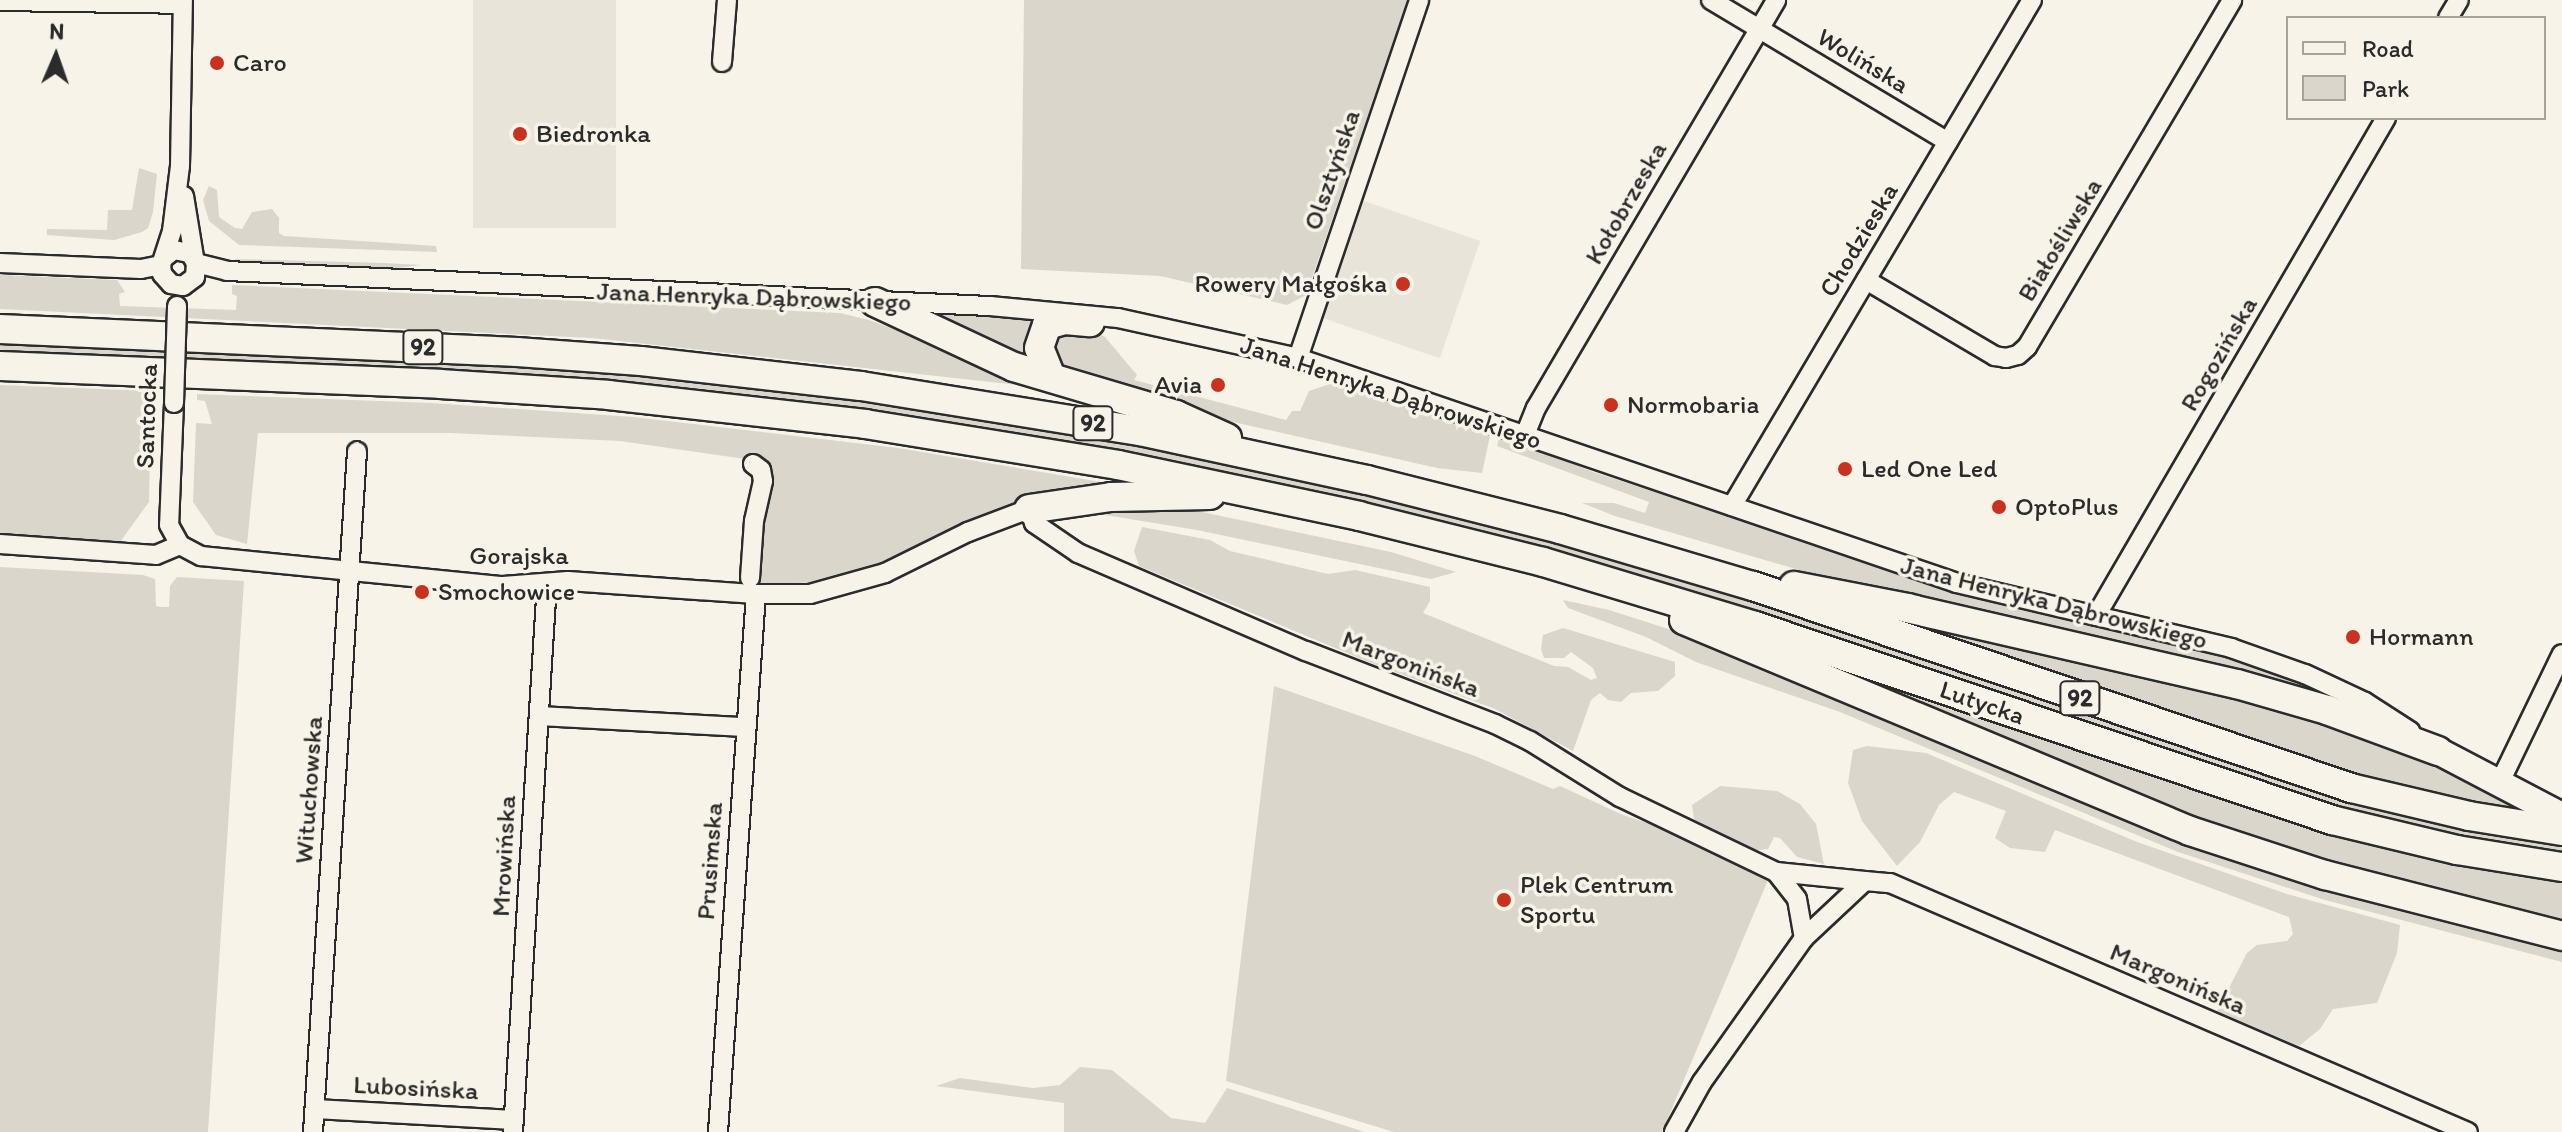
<!DOCTYPE html>
<meta charset="utf-8">
<style>
body{margin:0}
#map{position:relative;width:2562px;height:1132px;overflow:hidden;background:#f7f3e8;font-family:Itim,sans-serif}
div>[style]{position:absolute}
[style*='--x']{left:calc(var(--x)*1px);top:calc(var(--y)*1px);width:calc(var(--w)*1px);rotate:calc(var(--a)*1deg)}
.built>*{inset:0;background:#e8e4da;transform-origin:0 0}
.green>*{inset:0;background:#dad6cc}
.roads{filter:drop-shadow(2px 0 #2b2b2b) drop-shadow(-2px 0 #2b2b2b) drop-shadow(0 2px #2b2b2b) drop-shadow(0 -2px #2b2b2b)}
.minor>*{height:18px;margin:-9px;padding:0 9px;transform-origin:9px;border-radius:9px;background:#f7f3e8}
.secondary>*{height:26px;margin:-13px;padding:0 13px;transform-origin:13px;border-radius:13px;background:#f7f3e8}
.primary>*{height:28px;margin:-14px;padding:0 14px;transform-origin:14px;border-radius:14px;background:#f7f3e8}
.bridges{filter:drop-shadow(2px 0 #2b2b2b) drop-shadow(-2px 0 #2b2b2b) drop-shadow(0 2px #2b2b2b) drop-shadow(0 -2px #2b2b2b)}
.minor-bridge>*{height:18px;margin:-9px;padding:0 9px;transform-origin:9px;border-radius:9px;background:#f7f3e8}
.dots>*{width:22px;height:22px;translate:-50% -50%;box-sizing:border-box;border:4px solid #f7f3e8;border-radius:50%}
span{translate:-50% -50%;white-space:nowrap;text-align:center;line-height:1.15;-webkit-text-stroke:7px #f7f3e8;paint-order:stroke}
.shield-label span{padding:2px 6px;background:#f7f3e8;border:2px solid;border-radius:6px;-webkit-text-stroke-width:0}
.shield-label{font-size:24px;color:#2b2b2b;font-weight:700}
.street-label{font-size:26px;color:#2b2b2b}
.poi-label{font-size:26px;color:#2b2b2b}
.left{translate:0 -50%;text-align:left}
.right{translate:-100% -50%;text-align:right}
.legend{position:absolute;left:2286px;top:16px;width:260px;height:104px;box-sizing:border-box;background:#f7f3e8;border:2px solid #a5a39c;margin:0;padding:10px 14px;list-style:none;font-size:24px;color:#2b2b2b}
.legend li{display:flex;align-items:center;gap:16px;height:40px}
.legend b{width:40px;border:2px solid #a5a39c}
.north{position:absolute;left:16px;top:16px;width:80px;height:80px;-webkit-text-stroke:6px #f7f3e8;paint-order:stroke;rotate:2deg;font-size:22px;font-weight:700;line-height:32px;text-align:center;color:#2b2b2b}
.north::after{content:'';display:block;margin:auto;width:28px;height:36px;background:#2b2b2b;clip-path:polygon(50% 0,100% 100%,50% 72%,0 100%)}
</style>
<div id="map">
<div class="built">
<div style="left:473px;top:0;width:143px;height:228px"></div>
<div style="left:1361px;top:200px;width:126px;height:124px;rotate:19deg"></div>
</div>
<div class="green">
<div style="clip-path:polygon(1024px 0,1408px 0,1306px 295px,1287px 305px,1160px 276px,1021px 269px)"></div>
<div style="clip-path:polygon(139px 168px,157px 174px,153px 212px,148px 228px,142px 232px,114px 240px,47px 235px,47px 229px,107px 230px,108px 210px,132px 210px)"></div>
<div style="clip-path:polygon(209px 186px,217px 190px,219px 217px,235px 228px,242px 229px,252px 212px,272px 209px,279px 218px,279px 233px,284px 236px,436px 246px,437px 252px,239px 245px,209px 221px,203px 200px)"></div>
<div style="clip-path:polygon(235px 259px,384px 263px,422px 265px,372px 271px,235px 266px)"></div>
<div style="clip-path:polygon(0 275px,117px 280px,125px 292px,119px 294px,120px 306px,236px 310px,237px 296px,232px 294px,232px 285px,840px 313px,869px 320px,1037px 382px,1035px 387px,592px 338px,0 309px)"></div>
<div style="clip-path:polygon(903px 313px,1027px 317px,1033px 323px,1030px 360px)"></div>
<div style="clip-path:polygon(1092px 329px,1105px 337px,1137px 375px,1134px 380px,1286px 420px,1292px 411px,1300px 411px,1309px 391px,1333px 383px,1481px 428px,1490px 436px,1482px 473px,1437px 468px,1198px 414px,1057px 369px,1050px 336px)"></div>
<div style="clip-path:polygon(0 339px,470px 360px,803px 389px,1091px 433px,1485px 520px,2562px 842px,2562px 857px,2362px 817px,1835px 641px,1043px 441px,0 355px)"></div>
<div style="clip-path:polygon(0 385px,151px 391px,149px 502px,120px 542px,0 535px)"></div>
<div style="clip-path:polygon(197px 394px,432px 403px,633px 417px,898px 448px,1131px 487px,1029px 499px,961px 526px,868px 570px,831px 581px,763px 585px,756px 582px,767px 477px,752px 460px,620px 441px,450px 433px,258px 433px,247px 544px,216px 535px,193px 502px,196px 423px,212px 424px,205px 401px,197px 400px)"></div>
<div style="clip-path:polygon(1500px 435px,1593px 472px,1952px 588px,2225px 654px,2297px 679px,2350px 704px,1823px 577px,1615px 516px,1582px 503px,1614px 503px,1645px 513px,1649px 502px,1497px 446px)"></div>
<div style="clip-path:polygon(1169px 505px,1391px 552px,1456px 572px,1431px 579px,1197px 530px,1093px 513px)"></div>
<div style="clip-path:polygon(1142px 527px,1210px 540px,1230px 551px,1328px 574px,1355px 570px,1430px 587px,1430px 601px,1423px 613px,1554px 666px,1568px 667px,1591px 680px,1597px 678px,1593px 668px,1571px 652px,1564px 658px,1544px 658px,1541px 649px,1543px 635px,1563px 628px,1675px 662px,1675px 676px,1658px 691px,1631px 693px,1621px 702px,1608px 700px,1600px 693px,1591px 700px,1573px 751px,1495px 709px,1371px 663px,1139px 566px,1134px 551px)"></div>
<div style="clip-path:polygon(0 567px,143px 575px,155px 579px,156px 606px,162px 607px,169px 607px,170px 586px,177px 577px,244px 581px,208px 1132px,0 1132px)"></div>
<div style="clip-path:polygon(1563px 600px,1609px 610px,1706px 641px,1821px 688px,2562px 947px,2562px 962px,2325px 900px,2178px 852px,1840px 712px,1696px 662px,1646px 637px,1568px 608px)"></div>
<div style="clip-path:polygon(1837px 601px,2224px 691px,2372px 736px,2562px 819px,2386px 786px)"></div>
<div style="clip-path:polygon(1864px 678px,2562px 878px,2562px 926px,2340px 869px,2216px 829px,1871px 687px)"></div>
<div style="clip-path:polygon(1274px 686px,1475px 756px,1553px 789px,1560px 786px,1623px 815px,1653px 825px,1768px 880px,1662px 1132px,1394px 1132px,1226px 1081px)"></div>
<div style="clip-path:polygon(1867px 746px,1926px 753px,2137px 842px,2287px 894px,2400px 925px,2397px 953px,2377px 1003px,2333px 1009px,2320px 1029px,2299px 1046px,2217px 1011px,2247px 953px,2257px 945px,2287px 941px,2293px 934px,2289px 917px,2055px 830px,2045px 852px,2010px 848px,1995px 838px,2006px 811px,1954px 792px,1939px 805px,1920px 842px,1897px 866px,1862px 821px,1848px 783px,1853px 750px)"></div>
<div style="clip-path:polygon(1720px 786px,1777px 791px,1800px 804px,1816px 824px,1824px 864px,1797px 857px,1780px 838px,1774px 837px,1768px 849px,1748px 851px,1701px 829px,1694px 818px,1692px 805px)"></div>
<div style="clip-path:polygon(1080px 1067px,1112px 1070px,1171px 1118px,1205px 1123px,1227px 1088px,1365px 1132px,1064px 1132px,1064px 1103px,936px 1086px,960px 1078px,1033px 1088px,1060px 1085px)"></div>
</div>
<div class="roads">
<div class="minor">
<div style="--x:1711;--y:0;--w:276;--a:30.9"></div>
<div style="--x:0;--y:1;--w:182;--a:0.9"></div>
<div style="--x:2448;--y:18;--w:21;--a:-59"></div>
<div style="--x:722;--y:62;--w:62;--a:-85.4"></div>
<div style="--x:184;--y:196;--w:62;--a:80.7"></div>
<div style="--x:165;--y:257;--w:11;--a:-38"></div>
<div style="--x:174;--y:250;--w:16;--a:11"></div>
<div style="--x:190;--y:253;--w:12;--a:59"></div>
<div style="--x:196;--y:263;--w:14;--a:94"></div>
<div style="--x:195;--y:277;--w:15;--a:143"></div>
<div style="--x:183;--y:286;--w:12;--a:-171"></div>
<div style="--x:171;--y:284;--w:13;--a:-132"></div>
<div style="--x:162;--y:274;--w:9;--a:-96"></div>
<div style="--x:161;--y:265;--w:36;--a:-72"></div>
<div style="--x:172;--y:231;--w:65;--a:-83"></div>
<div style="--x:180;--y:166;--w:166;--a:-89"></div>
<div style="--x:0;--y:263;--w:141;--a:2.4"></div>
<div style="--x:141;--y:269;--w:20;--a:-11"></div>
<div style="--x:196;--y:263;--w:32;--a:14"></div>
<div style="--x:227;--y:271;--w:764;--a:2.63"></div>
<div style="--x:990;--y:306;--w:129;--a:5.4"></div>
<div style="--x:1118;--y:318;--w:184;--a:12.5"></div>
<div style="--x:1298;--y:358;--w:696;--a:18.85"></div>
<div style="--x:1957;--y:583;--w:282;--a:13.3"></div>
<div style="--x:2231;--y:648;--w:78;--a:19.4"></div>
<div style="--x:2305;--y:674;--w:66;--a:25"></div>
<div style="--x:2365;--y:702;--w:54;--a:32.8"></div>
<div style="--x:1866;--y:280;--w:150;--a:30.5"></div>
<div style="--x:1995;--y:356;--w:11;--a:10"></div>
<div style="--x:2006;--y:358;--w:12;--a:-14"></div>
<div style="--x:2018;--y:355;--w:12;--a:-42"></div>
<div style="--x:2027;--y:347;--w:403;--a:-59.4"></div>
<div style="--x:1298;--y:358;--w:378;--a:-71.3"></div>
<div style="--x:174;--y:403;--w:122;--a:92.3"></div>
<div style="--x:169;--y:525;--w:23;--a:61"></div>
<div style="--x:180;--y:545;--w:24;--a:28"></div>
<div style="--x:201;--y:556;--w:303;--a:5.7"></div>
<div style="--x:503;--y:586;--w:65;--a:-4.4"></div>
<div style="--x:568;--y:581;--w:188;--a:4"></div>
<div style="--x:756;--y:594;--w:54;--a:0"></div>
<div style="--x:810;--y:594;--w:78;--a:-15.6"></div>
<div style="--x:885;--y:573;--w:93;--a:-26.3"></div>
<div style="--x:968;--y:532;--w:65;--a:-20.7"></div>
<div style="--x:1029;--y:509;--w:15;--a:70"></div>
<div style="--x:1034;--y:523;--w:53;--a:34.3"></div>
<div style="--x:1078;--y:553;--w:248;--a:23.3"></div>
<div style="--x:1306;--y:651;--w:203;--a:21.1"></div>
<div style="--x:1495;--y:724;--w:39;--a:26"></div>
<div style="--x:1530;--y:741;--w:106;--a:31.9"></div>
<div style="--x:1620;--y:797;--w:173;--a:25.7"></div>
<div style="--x:1525;--y:435;--w:29;--a:-68"></div>
<div style="--x:1536;--y:408;--w:473;--a:-59.5"></div>
<div style="--x:1732;--y:506;--w:588;--a:-59.34"></div>
<div style="--x:0;--y:544;--w:156;--a:4"></div>
<div style="--x:156;--y:555;--w:26;--a:-23"></div>
<div style="--x:750;--y:578;--w:57;--a:-86"></div>
<div style="--x:754;--y:521;--w:41;--a:-77.3"></div>
<div style="--x:763;--y:481;--w:11;--a:-100"></div>
<div style="--x:761;--y:470;--w:10;--a:-143"></div>
<div style="--x:2096;--y:616;--w:576;--a:-59.79"></div>
<div style="--x:539;--y:716;--w:206;--a:3.1"></div>
<div style="--x:2500;--y:782;--w:142;--a:-64.2"></div>
<div style="--x:1865;--y:881;--w:25;--a:5"></div>
<div style="--x:1890;--y:883;--w:629;--a:23.31"></div>
<div style="--x:315;--y:1109;--w:199;--a:3.2"></div>
<div style="--x:313;--y:1132;--w:682;--a:-86.3"></div>
<div style="--x:513;--y:1132;--w:550;--a:-86.46"></div>
<div style="--x:718;--y:1132;--w:539;--a:-85.96"></div>
<div style="--x:1674;--y:1132;--w:57;--a:-60.8"></div>
<div style="--x:1702;--y:1082;--w:176;--a:-54.7"></div>
<div style="--x:1804;--y:938;--w:83;--a:-43.1"></div>
<div style="--x:1865;--y:881;--w:89;--a:-174.2"></div>
<div style="--x:1776;--y:872;--w:34;--a:52"></div>
<div style="--x:1797;--y:899;--w:40;--a:80"></div>
</div>
<div class="secondary">
<div style="--x:2438;--y:751;--w:140;--a:27.7"></div>
</div>
<div class="primary">
<div style="--x:875;--y:302;--w:153;--a:25.1"></div>
<div style="--x:1014;--y:367;--w:169;--a:16.5"></div>
<div style="--x:1176;--y:415;--w:56;--a:24.3"></div>
<div style="--x:0;--y:329;--w:518;--a:2.55"></div>
<div style="--x:517;--y:352;--w:124;--a:4.2"></div>
<div style="--x:641;--y:361;--w:221;--a:6.5"></div>
<div style="--x:861;--y:386;--w:283;--a:9.2"></div>
<div style="--x:1140;--y:431;--w:232;--a:12.2"></div>
<div style="--x:1367;--y:480;--w:199;--a:14.2"></div>
<div style="--x:1560;--y:529;--w:201;--a:16.5"></div>
<div style="--x:1753;--y:586;--w:631;--a:18.66"></div>
<div style="--x:2351;--y:788;--w:121;--a:13.3"></div>
<div style="--x:2469;--y:816;--w:94;--a:9.2"></div>
<div style="--x:0;--y:366;--w:440;--a:2.3"></div>
<div style="--x:440;--y:384;--w:168;--a:3.7"></div>
<div style="--x:608;--y:395;--w:259;--a:6.4"></div>
<div style="--x:865;--y:424;--w:256;--a:9.2"></div>
<div style="--x:1118;--y:465;--w:246;--a:11.9"></div>
<div style="--x:1359;--y:516;--w:190;--a:14"></div>
<div style="--x:1543;--y:562;--w:221;--a:16.8"></div>
<div style="--x:1755;--y:626;--w:609;--a:18.58"></div>
<div style="--x:2332;--y:820;--w:129;--a:13.5"></div>
<div style="--x:2457;--y:850;--w:106;--a:9.2"></div>
<div style="--x:1051;--y:377;--w:31;--a:-112"></div>
<div style="--x:1039;--y:348;--w:24;--a:-71"></div>
<div style="--x:1047;--y:325;--w:19;--a:-16"></div>
<div style="--x:1065;--y:320;--w:25;--a:5"></div>
<div style="--x:1029;--y:509;--w:83;--a:-8.3"></div>
<div style="--x:1111;--y:497;--w:99;--a:-1.2"></div>
<div style="--x:1794;--y:586;--w:115;--a:11"></div>
<div style="--x:1907;--y:608;--w:339;--a:13"></div>
<div style="--x:2237;--y:684;--w:94;--a:16.1"></div>
<div style="--x:2327;--y:710;--w:118;--a:20.3"></div>
<div style="--x:1684;--y:620;--w:548;--a:22.64"></div>
<div style="--x:2190;--y:831;--w:142;--a:18.1"></div>
<div style="--x:2325;--y:875;--w:245;--a:14.4"></div>
</div>
</div>
<div class="bridges">
<div class="minor-bridge">
<div style="--x:174;--y:403;--w:97;--a:-88.2"></div>
</div>
</div>
<div class="dots">
<div style="left:217px;top:63px;background:#c8321e"></div>
<div style="left:520px;top:134px;background:#c8321e"></div>
<div style="left:1403px;top:284px;background:#c8321e"></div>
<div style="left:1218px;top:385px;background:#c8321e"></div>
<div style="left:1611px;top:405px;background:#c8321e"></div>
<div style="left:1845px;top:469px;background:#c8321e"></div>
<div style="left:1999px;top:507px;background:#c8321e"></div>
<div style="left:422px;top:592px;background:#c8321e"></div>
<div style="left:2353px;top:637px;background:#c8321e"></div>
<div style="left:1504px;top:900px;background:#c8321e"></div>
</div>
<div class="shield-label">
<span style="left:423px;top:347px">92</span>
<span style="left:1093px;top:423px">92</span>
<span style="left:2080px;top:698px">92</span>
</div>
<div class="street-label">
<span style="left:1863px;top:61px;rotate:31deg">Wolińska</span>
<span style="left:1332px;top:170px;rotate:-71deg">Olsztyńska</span>
<span style="left:1626px;top:203px;rotate:-60deg">Kołobrzeska</span>
<span style="left:1859px;top:240px;rotate:-59deg">Chodzieska</span>
<span style="left:2060px;top:240px;rotate:-59deg">Białośliwska</span>
<span style="left:754px;top:297px;rotate:2deg">Jana Henryka Dąbrowskiego</span>
<span style="left:2219px;top:354px;rotate:-60deg">Rogozińska</span>
<span style="left:1391px;top:393px;rotate:18deg">Jana Henryka Dąbrowskiego</span>
<span style="left:147px;top:416px;rotate:-88deg">Santocka</span>
<span style="left:519px;top:556px">Gorajska</span>
<span style="left:2054px;top:603px;rotate:14deg">Jana Henryka Dąbrowskiego</span>
<span style="left:1411px;top:664px;rotate:21deg">Margonińska</span>
<span style="left:1982px;top:703px;rotate:19deg">Lutycka</span>
<span style="left:309px;top:790px;rotate:-86deg">Wituchowska</span>
<span style="left:504px;top:856px;rotate:-87deg">Mrowińska</span>
<span style="left:710px;top:861px;rotate:-86deg">Prusimska</span>
<span style="left:2178px;top:979px;rotate:23deg">Margonińska</span>
<span style="left:416px;top:1088px;rotate:3deg">Lubosińska</span>
</div>
<div class="poi-label">
<span class="left" style="left:233px;top:63px">Caro</span>
<span class="left" style="left:536px;top:134px">Biedronka</span>
<span class="right" style="left:1387px;top:284px">Rowery Małgośka</span>
<span class="right" style="left:1202px;top:385px">Avia</span>
<span class="left" style="left:1627px;top:405px">Normobaria</span>
<span class="left" style="left:1861px;top:469px">Led One Led</span>
<span class="left" style="left:2015px;top:507px">OptoPlus</span>
<span class="left" style="left:438px;top:592px">Smochowice</span>
<span class="left" style="left:2369px;top:637px">Hormann</span>
<span class="left" style="left:1520px;top:900px">Plek Centrum<br>Sportu</span>
</div>
<ul class="legend">
<li><b style="height:10px;background:#f7f3e8"></b>Road</li>
<li><b style="height:22px;background:#dad6cc"></b>Park</li>
</ul>
<div class="north">N</div>
</div>
